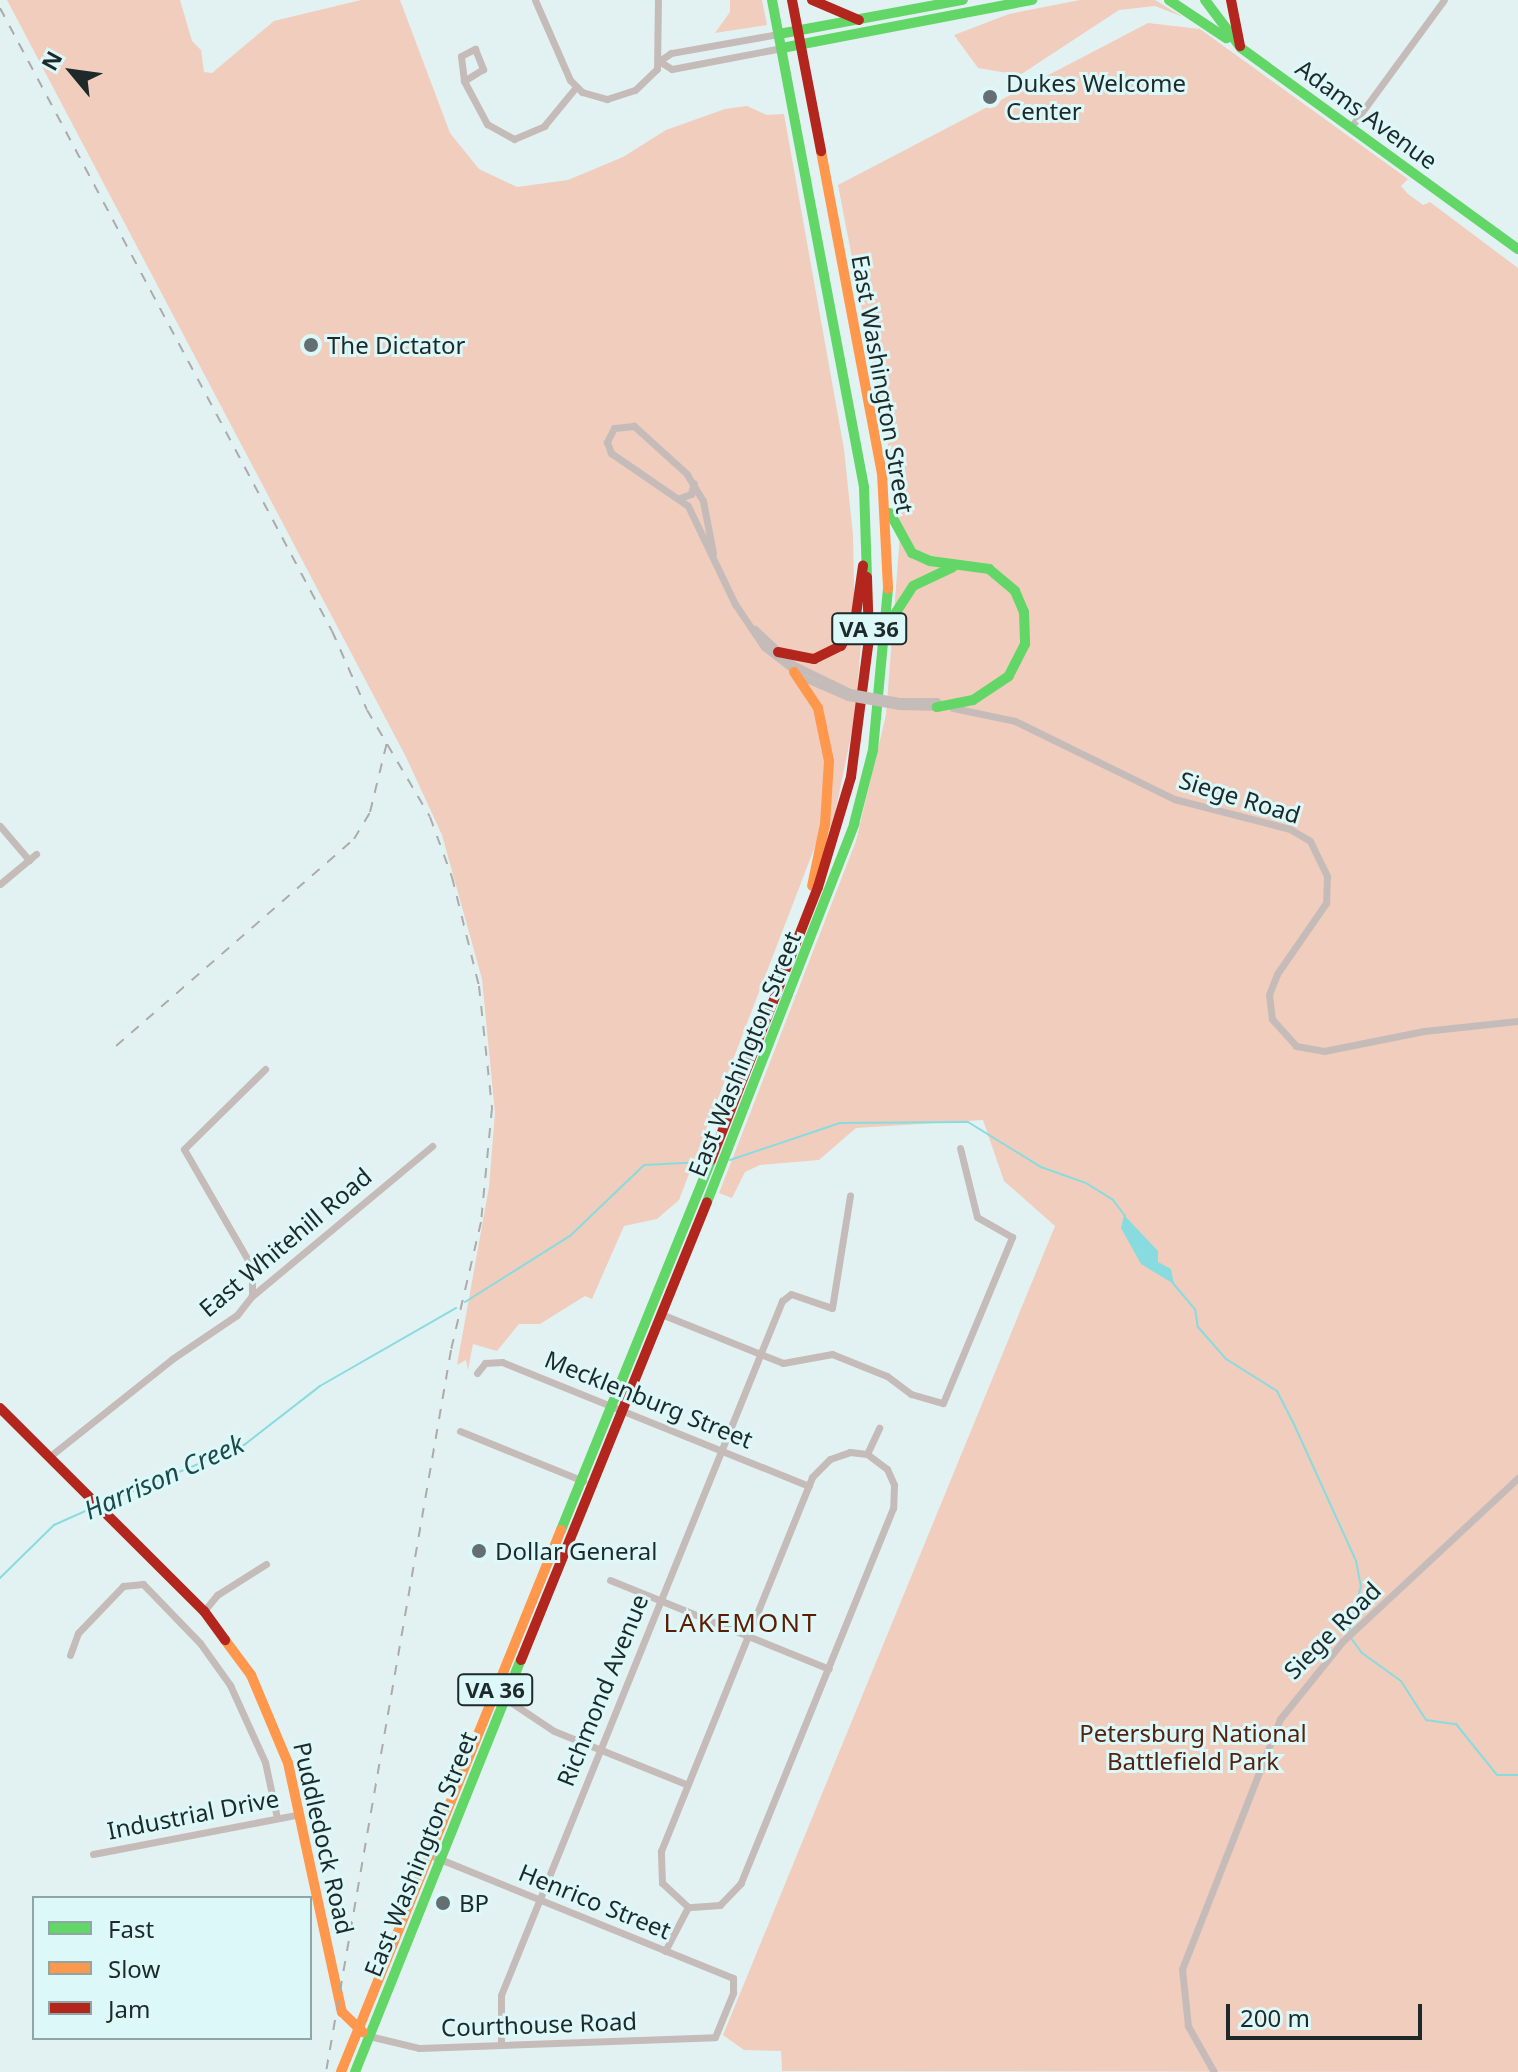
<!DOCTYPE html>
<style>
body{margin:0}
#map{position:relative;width:1518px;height:2072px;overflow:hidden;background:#e2f2f3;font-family:"Noto Sans",sans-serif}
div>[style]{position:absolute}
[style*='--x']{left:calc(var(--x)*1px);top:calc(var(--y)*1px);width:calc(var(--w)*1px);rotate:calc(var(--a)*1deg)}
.green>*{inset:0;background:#f1cdbd}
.water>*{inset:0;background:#88dcdf}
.stream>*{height:2px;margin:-1px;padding:0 1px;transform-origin:1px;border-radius:1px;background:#88dcdf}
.street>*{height:7px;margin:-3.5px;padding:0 3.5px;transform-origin:3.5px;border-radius:3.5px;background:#c5bcb9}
.fast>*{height:10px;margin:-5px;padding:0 5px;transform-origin:5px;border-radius:5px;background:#63d668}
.slow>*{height:10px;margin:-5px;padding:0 5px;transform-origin:5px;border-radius:5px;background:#ff974d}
.jam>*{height:10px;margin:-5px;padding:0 5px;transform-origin:5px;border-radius:5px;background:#b3261e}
.rail>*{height:2px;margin-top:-1px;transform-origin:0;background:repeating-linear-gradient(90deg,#adaba9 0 10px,transparent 0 20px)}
.street-bridge>*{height:7px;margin:-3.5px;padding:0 3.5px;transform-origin:3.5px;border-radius:3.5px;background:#c5bcb9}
.dots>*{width:22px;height:22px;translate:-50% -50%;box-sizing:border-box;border:4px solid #dcf8f9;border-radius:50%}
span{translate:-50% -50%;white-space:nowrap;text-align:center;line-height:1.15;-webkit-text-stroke:6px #dcf8f9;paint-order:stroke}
.shield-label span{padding:2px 6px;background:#dcf8f9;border:2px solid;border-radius:6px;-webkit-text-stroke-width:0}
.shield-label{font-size:22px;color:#1e2929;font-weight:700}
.poi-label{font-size:24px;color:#1e2929}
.left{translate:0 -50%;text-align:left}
.street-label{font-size:24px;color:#1e2929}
.park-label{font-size:24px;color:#542310}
.water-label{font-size:26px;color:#184a4c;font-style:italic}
.neighbourhood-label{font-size:26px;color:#5c1c00;letter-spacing:2px}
.legend{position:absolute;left:32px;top:1896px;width:280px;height:144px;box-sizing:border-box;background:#dcf8f9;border:2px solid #90a5a6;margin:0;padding:10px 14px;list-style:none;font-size:24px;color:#1e2929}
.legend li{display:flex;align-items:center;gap:16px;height:40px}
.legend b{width:40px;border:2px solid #90a5a6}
.north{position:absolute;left:32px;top:32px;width:80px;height:80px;-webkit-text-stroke:6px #dcf8f9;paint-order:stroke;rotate:299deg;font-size:22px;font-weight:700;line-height:32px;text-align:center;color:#1e2929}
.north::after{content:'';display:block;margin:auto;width:28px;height:36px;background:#1e2929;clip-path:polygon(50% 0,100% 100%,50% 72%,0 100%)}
.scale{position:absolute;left:1226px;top:2004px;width:196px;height:36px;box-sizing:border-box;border:4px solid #1e2929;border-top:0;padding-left:10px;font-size:24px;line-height:28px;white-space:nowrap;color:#1e2929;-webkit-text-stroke:6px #dcf8f9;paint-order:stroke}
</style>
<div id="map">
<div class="green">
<div style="clip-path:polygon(7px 0,180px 0,192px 41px,201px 50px,204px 72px,212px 73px,274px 21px,361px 0,400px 0,450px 133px,479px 169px,517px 187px,568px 180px,623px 157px,666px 130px,725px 109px,747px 106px,767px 115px,784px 114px,844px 449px,853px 535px,855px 630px,862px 631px,855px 716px,832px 828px,819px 836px,679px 1200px,657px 1219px,624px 1226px,592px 1299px,585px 1296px,540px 1324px,519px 1324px,497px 1351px,473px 1344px,468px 1370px,466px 1360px,457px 1365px,489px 1187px,495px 1113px,482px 979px,442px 835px,406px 757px)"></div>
<div style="clip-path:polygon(730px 0,762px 0,767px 25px,715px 33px,730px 12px)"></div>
<div style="clip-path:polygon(1080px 0,1155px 0,1183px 17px,1155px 6px,1119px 10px,1020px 75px,978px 68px,954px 35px,1009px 14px)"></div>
<div style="clip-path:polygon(1148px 23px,1200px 29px,1408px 179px,1401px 186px,1408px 194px,1423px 205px,1430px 202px,1518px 268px,1518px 2072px,782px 2071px,781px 2051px,744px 2050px,723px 2035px,1055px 1226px,1004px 1181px,983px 1120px,856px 1128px,819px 1160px,760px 1165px,745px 1172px,732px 1198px,719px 1193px,856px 841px,886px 715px,900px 535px,897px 492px,838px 185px)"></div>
</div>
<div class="water">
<div style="clip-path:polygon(1124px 1215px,1158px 1251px,1158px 1262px,1171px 1269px,1174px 1284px,1141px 1264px,1121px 1228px)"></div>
</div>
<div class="stream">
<div style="--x:730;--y:1160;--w:116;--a:-18.6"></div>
<div style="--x:840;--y:1123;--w:128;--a:-0.4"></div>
<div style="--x:968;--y:1122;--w:86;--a:31.7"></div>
<div style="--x:1041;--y:1167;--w:48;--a:19.6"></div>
<div style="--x:1086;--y:1183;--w:32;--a:32"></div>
<div style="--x:1113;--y:1200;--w:20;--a:53"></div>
<div style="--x:1172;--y:1282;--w:35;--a:50"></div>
<div style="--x:1195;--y:1309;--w:18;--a:81"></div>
<div style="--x:1198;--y:1327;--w:43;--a:48.8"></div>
<div style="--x:1226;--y:1359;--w:60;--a:32.1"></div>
<div style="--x:1277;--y:1391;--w:35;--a:63"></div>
<div style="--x:1293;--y:1422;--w:153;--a:65.6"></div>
<div style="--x:1356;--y:1561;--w:25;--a:79"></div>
<div style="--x:1361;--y:1586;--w:48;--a:104.6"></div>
<div style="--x:465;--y:1302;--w:124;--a:-32.2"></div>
<div style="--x:570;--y:1236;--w:103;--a:-43.8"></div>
<div style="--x:644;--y:1165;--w:60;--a:-2.9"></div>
<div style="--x:102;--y:1504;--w:154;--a:-22.6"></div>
<div style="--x:244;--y:1445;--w:96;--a:-37.8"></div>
<div style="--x:320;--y:1386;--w:157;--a:-29.8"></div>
<div style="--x:0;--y:1578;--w:76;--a:-44.5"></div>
<div style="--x:54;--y:1525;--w:42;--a:-24.1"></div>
<div style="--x:1351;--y:1638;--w:19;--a:54"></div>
<div style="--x:1362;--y:1653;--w:48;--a:35.7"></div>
<div style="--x:1401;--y:1681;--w:46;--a:57.3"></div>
<div style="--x:1426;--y:1720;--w:30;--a:8"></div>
<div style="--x:1456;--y:1724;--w:65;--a:51.2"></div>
<div style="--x:1497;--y:1775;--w:21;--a:0"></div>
</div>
<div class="street">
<div style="--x:535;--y:0;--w:87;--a:66.4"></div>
<div style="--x:570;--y:80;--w:17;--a:45"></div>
<div style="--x:582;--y:92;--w:26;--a:16"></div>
<div style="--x:607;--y:99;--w:29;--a:-18"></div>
<div style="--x:635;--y:90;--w:30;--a:-44"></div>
<div style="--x:657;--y:69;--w:69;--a:-89.2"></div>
<div style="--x:778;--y:34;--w:109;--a:169.9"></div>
<div style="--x:671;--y:53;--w:14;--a:146"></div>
<div style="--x:659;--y:61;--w:15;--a:32"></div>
<div style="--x:672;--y:69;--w:112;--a:-10.8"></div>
<div style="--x:475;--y:49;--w:22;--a:68"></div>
<div style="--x:483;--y:69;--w:22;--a:148"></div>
<div style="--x:464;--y:81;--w:25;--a:-97"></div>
<div style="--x:461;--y:56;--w:16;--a:-27"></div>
<div style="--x:464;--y:81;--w:49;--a:61.9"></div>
<div style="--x:487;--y:124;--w:31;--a:29"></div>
<div style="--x:514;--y:139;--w:33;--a:-23"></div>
<div style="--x:544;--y:126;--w:50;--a:-50.6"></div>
<div style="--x:1351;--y:127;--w:157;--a:-53.8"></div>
<div style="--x:680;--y:498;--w:12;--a:-20"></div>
<div style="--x:691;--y:494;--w:11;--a:-75"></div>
<div style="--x:713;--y:553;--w:53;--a:-100.9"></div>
<div style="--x:703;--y:501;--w:31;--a:-121"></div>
<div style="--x:687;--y:474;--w:72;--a:-137.8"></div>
<div style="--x:634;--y:426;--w:20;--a:174"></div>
<div style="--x:614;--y:428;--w:16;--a:117"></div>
<div style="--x:607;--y:442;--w:12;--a:70"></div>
<div style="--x:611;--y:453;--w:93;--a:34.5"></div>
<div style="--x:688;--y:506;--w:109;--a:64.4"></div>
<div style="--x:735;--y:604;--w:52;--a:56"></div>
<div style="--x:764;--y:647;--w:51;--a:37.8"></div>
<div style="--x:804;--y:678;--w:48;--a:23.4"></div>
<div style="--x:755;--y:629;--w:51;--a:43.4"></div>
<div style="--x:792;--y:664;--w:64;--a:25.8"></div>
<div style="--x:899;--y:701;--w:38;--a:0"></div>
<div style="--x:899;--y:706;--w:41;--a:1.4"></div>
<div style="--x:953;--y:708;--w:63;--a:11.8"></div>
<div style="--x:1015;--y:721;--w:177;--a:26.1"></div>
<div style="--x:1174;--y:799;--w:120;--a:14.5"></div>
<div style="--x:1290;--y:829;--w:23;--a:31"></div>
<div style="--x:1310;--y:841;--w:39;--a:64"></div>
<div style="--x:1327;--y:876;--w:27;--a:92"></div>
<div style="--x:1326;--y:903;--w:86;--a:124.6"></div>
<div style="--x:1277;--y:974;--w:22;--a:111"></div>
<div style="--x:1269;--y:995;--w:24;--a:83"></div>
<div style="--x:1272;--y:1019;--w:36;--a:48"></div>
<div style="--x:1296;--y:1046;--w:28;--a:10"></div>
<div style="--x:1324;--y:1051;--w:102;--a:-11.3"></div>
<div style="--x:1424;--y:1031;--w:95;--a:-6.1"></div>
<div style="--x:0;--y:826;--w:45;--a:49.5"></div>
<div style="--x:0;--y:884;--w:47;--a:-39.8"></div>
<div style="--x:252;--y:1295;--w:28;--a:-90"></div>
<div style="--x:252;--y:1267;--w:136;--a:-120"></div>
<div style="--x:184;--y:1149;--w:114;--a:-44.6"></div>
<div style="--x:661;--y:1314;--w:131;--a:21.9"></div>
<div style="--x:783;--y:1363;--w:50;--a:-10.4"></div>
<div style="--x:832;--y:1354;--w:59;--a:21.8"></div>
<div style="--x:887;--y:1376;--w:30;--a:37"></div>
<div style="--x:911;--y:1394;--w:33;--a:16"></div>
<div style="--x:943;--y:1403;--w:180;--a:-67.4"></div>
<div style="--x:1012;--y:1237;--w:40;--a:-150.3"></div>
<div style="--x:977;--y:1217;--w:71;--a:-103.8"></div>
<div style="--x:477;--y:1373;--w:13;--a:-51"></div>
<div style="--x:485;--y:1363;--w:17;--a:-3"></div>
<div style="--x:502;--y:1362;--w:331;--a:22"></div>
<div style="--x:460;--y:1431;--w:133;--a:22.1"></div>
<div style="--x:850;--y:1452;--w:17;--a:7"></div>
<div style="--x:867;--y:1454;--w:25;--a:37"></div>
<div style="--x:887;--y:1469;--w:17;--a:66"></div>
<div style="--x:894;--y:1485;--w:23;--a:92"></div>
<div style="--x:893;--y:1508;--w:405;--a:112.1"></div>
<div style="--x:741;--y:1883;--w:30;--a:134"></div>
<div style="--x:720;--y:1905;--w:32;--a:176"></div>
<div style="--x:688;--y:1907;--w:35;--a:-137"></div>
<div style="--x:662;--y:1883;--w:32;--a:-92"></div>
<div style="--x:661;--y:1851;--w:403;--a:-68"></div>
<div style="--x:812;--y:1477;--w:25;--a:-45"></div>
<div style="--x:830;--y:1459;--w:21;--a:-19"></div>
<div style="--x:867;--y:1454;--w:29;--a:-65"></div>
<div style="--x:49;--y:1457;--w:157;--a:-38.5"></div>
<div style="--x:172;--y:1359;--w:78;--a:-34.1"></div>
<div style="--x:237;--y:1315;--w:23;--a:-52"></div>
<div style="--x:251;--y:1297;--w:236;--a:-39.8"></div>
<div style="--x:610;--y:1580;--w:236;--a:22.1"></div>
<div style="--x:204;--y:1611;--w:21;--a:-51"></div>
<div style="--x:217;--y:1595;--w:58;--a:-32.3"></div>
<div style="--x:70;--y:1655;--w:23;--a:-70"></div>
<div style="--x:78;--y:1633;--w:65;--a:-46.2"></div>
<div style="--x:123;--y:1586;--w:20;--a:-6"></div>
<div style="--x:143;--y:1584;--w:82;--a:46"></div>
<div style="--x:200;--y:1643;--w:52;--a:54.5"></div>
<div style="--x:230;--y:1685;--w:85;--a:65.6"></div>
<div style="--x:265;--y:1762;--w:57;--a:77.9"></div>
<div style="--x:503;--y:1697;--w:61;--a:33.7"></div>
<div style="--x:554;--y:1731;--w:144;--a:21.9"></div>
<div style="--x:93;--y:1854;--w:211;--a:-10.9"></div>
<div style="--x:665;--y:1951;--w:50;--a:-62.4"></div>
<div style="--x:369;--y:2036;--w:51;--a:13.5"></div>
<div style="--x:419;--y:2048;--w:296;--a:-2.1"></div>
<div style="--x:715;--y:2037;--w:48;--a:-67.8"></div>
<div style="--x:733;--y:1993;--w:15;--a:-90"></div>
<div style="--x:733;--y:1978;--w:329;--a:-157.9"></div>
<div style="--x:501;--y:2044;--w:49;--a:-90"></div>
<div style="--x:501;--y:1995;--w:749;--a:-67.96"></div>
<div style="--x:782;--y:1301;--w:11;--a:-38"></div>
<div style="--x:791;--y:1294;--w:43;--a:18.9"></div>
<div style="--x:832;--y:1308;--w:114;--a:-80.9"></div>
<div style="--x:1214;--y:2072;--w:53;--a:-119.5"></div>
<div style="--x:1188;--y:2026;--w:57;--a:-96"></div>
<div style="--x:1182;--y:1969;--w:269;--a:-68.6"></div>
<div style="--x:1280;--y:1719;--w:100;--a:-51.1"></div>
<div style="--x:1343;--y:1641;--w:239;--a:-43"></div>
</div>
<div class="fast">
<div style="--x:772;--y:0;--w:496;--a:79.3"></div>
<div style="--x:864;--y:487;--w:90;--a:88.1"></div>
<div style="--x:1169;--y:0;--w:69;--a:33.7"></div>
<div style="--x:1205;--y:0;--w:60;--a:53.1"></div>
<div style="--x:1241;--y:48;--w:342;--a:36"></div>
<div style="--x:779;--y:34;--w:187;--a:-10.5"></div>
<div style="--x:782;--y:48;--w:255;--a:-10.9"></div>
<div style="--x:890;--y:513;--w:46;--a:61.2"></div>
<div style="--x:912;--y:553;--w:20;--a:24"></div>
<div style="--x:930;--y:561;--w:60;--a:7.7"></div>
<div style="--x:989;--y:569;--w:34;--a:40"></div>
<div style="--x:1015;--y:591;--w:23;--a:67"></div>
<div style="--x:1024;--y:612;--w:32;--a:88"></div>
<div style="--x:1025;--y:644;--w:36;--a:117"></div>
<div style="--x:1009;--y:676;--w:43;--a:146.3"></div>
<div style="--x:973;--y:700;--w:37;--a:169"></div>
<div style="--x:889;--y:623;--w:44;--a:-57"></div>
<div style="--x:913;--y:586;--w:44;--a:-25.4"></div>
<div style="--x:707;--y:1202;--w:406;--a:-68.7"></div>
<div style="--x:854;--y:824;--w:76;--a:-75.6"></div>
<div style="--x:873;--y:750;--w:162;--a:-84.7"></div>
<div style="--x:561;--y:1530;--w:399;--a:-67.9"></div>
<div style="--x:355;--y:2072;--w:444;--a:-68.1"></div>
</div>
<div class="slow">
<div style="--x:821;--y:151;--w:328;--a:79.3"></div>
<div style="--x:882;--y:473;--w:116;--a:87"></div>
<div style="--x:794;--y:672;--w:43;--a:56.3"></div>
<div style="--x:818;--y:708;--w:54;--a:78.3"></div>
<div style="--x:829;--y:761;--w:63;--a:93.6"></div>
<div style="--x:825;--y:824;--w:63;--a:101.8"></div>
<div style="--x:225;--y:1640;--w:44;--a:53.4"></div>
<div style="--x:251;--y:1675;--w:95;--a:67.2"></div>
<div style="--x:288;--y:1763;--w:255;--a:77.8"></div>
<div style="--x:342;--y:2012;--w:29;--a:44"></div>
<div style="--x:341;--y:2072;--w:585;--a:-67.91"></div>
</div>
<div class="jam">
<div style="--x:792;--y:0;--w:154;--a:79.1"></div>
<div style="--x:812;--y:0;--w:51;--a:23.1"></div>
<div style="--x:1231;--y:0;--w:47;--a:78.9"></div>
<div style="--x:778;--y:652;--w:37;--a:11"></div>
<div style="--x:814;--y:659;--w:30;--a:-26"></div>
<div style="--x:841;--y:646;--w:28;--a:-60"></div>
<div style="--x:855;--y:622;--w:57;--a:-81.9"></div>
<div style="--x:711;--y:1160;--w:293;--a:-68.6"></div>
<div style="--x:818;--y:887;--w:115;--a:-73.3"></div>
<div style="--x:851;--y:777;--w:140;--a:-82.6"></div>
<div style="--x:869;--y:638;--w:61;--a:-91.9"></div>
<div style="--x:0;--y:1408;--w:288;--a:44.9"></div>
<div style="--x:204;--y:1611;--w:36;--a:54"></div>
<div style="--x:521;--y:1660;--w:494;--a:-67.9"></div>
</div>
<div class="rail">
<div style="--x:0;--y:8;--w:706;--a:61.95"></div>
<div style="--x:332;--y:631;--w:86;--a:66.1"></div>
<div style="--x:367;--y:710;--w:124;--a:59.5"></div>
<div style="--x:430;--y:817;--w:64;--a:69.9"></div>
<div style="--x:452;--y:877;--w:112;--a:76.1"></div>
<div style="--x:479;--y:986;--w:123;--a:83.9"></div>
<div style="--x:492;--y:1108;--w:115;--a:95.5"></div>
<div style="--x:481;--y:1222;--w:131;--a:103.2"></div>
<div style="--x:451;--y:1350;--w:733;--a:99.82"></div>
<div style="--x:116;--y:1046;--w:315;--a:-41"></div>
<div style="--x:354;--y:839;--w:31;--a:-59"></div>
<div style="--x:370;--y:812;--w:72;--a:-76.3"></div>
</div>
<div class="street-bridge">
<div style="--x:850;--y:692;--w:50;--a:10.4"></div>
<div style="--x:848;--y:697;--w:52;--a:10"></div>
</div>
<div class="dots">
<div style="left:990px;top:97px;background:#636f70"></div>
<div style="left:311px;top:345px;background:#636f70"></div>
<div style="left:479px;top:1551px;background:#636f70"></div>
<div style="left:443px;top:1903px;background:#636f70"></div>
</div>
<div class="shield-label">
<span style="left:869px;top:629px">VA 36</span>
<span style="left:495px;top:1690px">VA 36</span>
</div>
<div class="poi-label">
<span class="left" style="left:1006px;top:97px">Dukes Welcome<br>Center</span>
<span class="left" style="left:327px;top:345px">The Dictator</span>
<span class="left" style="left:495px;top:1551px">Dollar General</span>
<span class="left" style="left:459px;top:1903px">BP</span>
</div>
<div class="street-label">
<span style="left:1367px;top:114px;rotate:36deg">Adams Avenue</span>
<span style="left:883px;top:384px;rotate:80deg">East Washington Street</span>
<span style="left:1240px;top:797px;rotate:17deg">Siege Road</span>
<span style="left:744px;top:1054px;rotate:-68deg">East Washington Street</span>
<span style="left:285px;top:1242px;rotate:-40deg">East Whitehill Road</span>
<span style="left:649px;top:1399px;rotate:22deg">Mecklenburg Street</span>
<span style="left:1332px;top:1630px;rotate:-45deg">Siege Road</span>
<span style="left:602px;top:1690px;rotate:-68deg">Richmond Avenue</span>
<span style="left:193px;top:1814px;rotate:-11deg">Industrial Drive</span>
<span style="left:324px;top:1838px;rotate:77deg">Puddledock Road</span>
<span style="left:420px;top:1854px;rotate:-68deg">East Washington Street</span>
<span style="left:595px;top:1901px;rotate:22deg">Henrico Street</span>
<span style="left:539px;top:2024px;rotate:-2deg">Courthouse Road</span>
</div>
<div class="park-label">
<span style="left:1193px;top:1747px">Petersburg National<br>Battlefield Park</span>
</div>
<div class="water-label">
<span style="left:164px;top:1477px;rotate:-24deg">Harrison Creek</span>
</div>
<div class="neighbourhood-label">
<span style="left:741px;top:1623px">LAKEMONT</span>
</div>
<ul class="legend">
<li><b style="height:10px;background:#63d668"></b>Fast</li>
<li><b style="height:10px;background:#ff974d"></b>Slow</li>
<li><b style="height:10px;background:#b3261e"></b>Jam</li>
</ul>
<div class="north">N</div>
<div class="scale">200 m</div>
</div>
